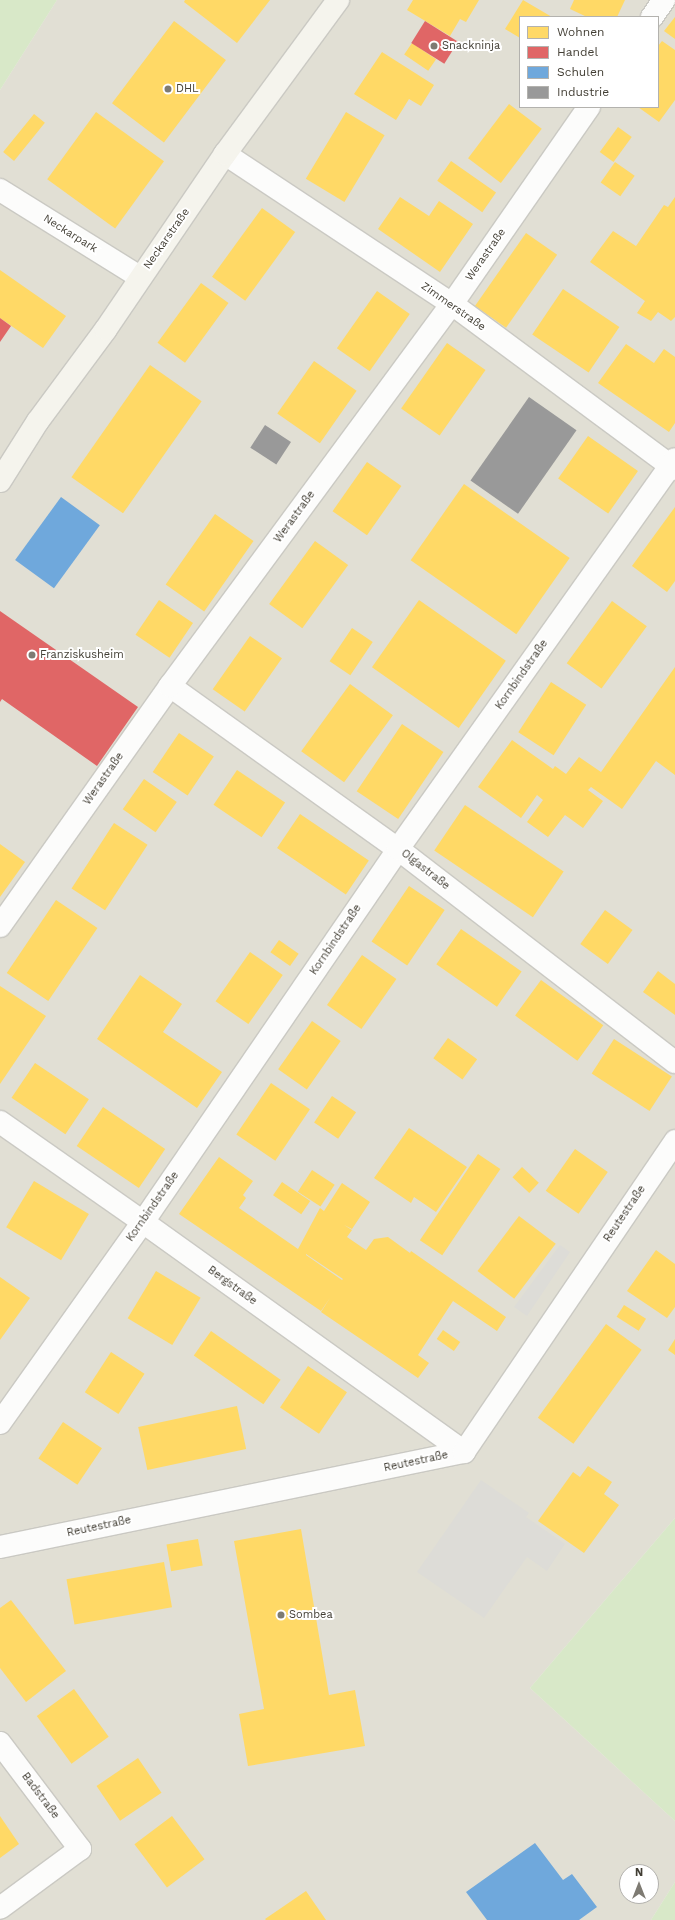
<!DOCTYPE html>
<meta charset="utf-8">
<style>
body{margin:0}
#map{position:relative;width:675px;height:1920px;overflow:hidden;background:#eeede7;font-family:"Work Sans",sans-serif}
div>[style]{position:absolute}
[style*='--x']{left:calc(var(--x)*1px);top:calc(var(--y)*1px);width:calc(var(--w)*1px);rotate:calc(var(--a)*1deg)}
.residential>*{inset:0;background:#e1dfd4}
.green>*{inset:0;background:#d8e8c8}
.parking>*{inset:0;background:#dddcd7}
.homes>*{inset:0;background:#ffd966;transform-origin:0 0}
.shops>*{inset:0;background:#e06666;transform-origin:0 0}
.schools>*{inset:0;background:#6fa8dc;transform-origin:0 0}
.industry>*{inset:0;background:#999;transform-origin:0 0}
.roads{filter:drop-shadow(1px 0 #cac9c3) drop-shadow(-1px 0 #cac9c3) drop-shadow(0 1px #cac9c3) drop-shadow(0 -1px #cac9c3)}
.street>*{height:22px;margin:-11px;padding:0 11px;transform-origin:11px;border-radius:11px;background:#fcfcfb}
.secondary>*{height:22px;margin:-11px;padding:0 11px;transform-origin:11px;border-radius:11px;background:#f5f4ed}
.dots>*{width:11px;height:11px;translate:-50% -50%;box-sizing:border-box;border:2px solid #fff;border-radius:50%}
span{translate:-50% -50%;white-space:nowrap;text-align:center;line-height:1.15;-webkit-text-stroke:4px #fff;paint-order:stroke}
.poi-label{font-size:11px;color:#423e34}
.left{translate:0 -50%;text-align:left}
.street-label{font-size:11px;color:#423e34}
.legend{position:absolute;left:519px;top:16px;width:140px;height:92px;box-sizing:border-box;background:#fff;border:1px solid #b3b2ae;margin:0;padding:5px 7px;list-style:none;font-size:12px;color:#423e34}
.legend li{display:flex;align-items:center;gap:8px;height:20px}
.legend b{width:20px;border:1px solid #b3b2ae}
.north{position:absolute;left:619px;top:1864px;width:40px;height:40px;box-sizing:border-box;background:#fff;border:1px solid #b3b2ae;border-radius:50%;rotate:0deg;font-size:11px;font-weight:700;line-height:16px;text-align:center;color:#423e34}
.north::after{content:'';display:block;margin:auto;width:14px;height:18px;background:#7e7b73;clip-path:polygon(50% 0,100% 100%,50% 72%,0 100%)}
</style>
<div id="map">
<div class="residential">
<div style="clip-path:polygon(evenodd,57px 0,675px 0,675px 1518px,530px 1688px,675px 1821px,675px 1882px,651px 1920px,0 1920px,0 90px,57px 0,520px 17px,658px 17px,658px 107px,520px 107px,520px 17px,57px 0,627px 1872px,651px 1872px,651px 1896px,627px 1896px,627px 1872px)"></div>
</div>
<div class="green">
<div style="clip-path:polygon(0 0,57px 0,0 90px)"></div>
<div style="clip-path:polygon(675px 1518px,675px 1821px,530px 1688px)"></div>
<div style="clip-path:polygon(675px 1882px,675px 1920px,651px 1920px)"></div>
</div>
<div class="parking">
<div style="clip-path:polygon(560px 1245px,570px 1252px,527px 1316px,514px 1307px)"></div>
<div style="clip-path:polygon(481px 1480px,529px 1513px,526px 1517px,565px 1544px,547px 1571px,527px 1557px,484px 1618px,417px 1572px)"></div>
</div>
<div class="homes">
<div style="clip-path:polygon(185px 0,270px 0,237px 43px,184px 2px)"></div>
<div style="clip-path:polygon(413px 0,479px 0,466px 22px,460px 19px,450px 36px,407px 10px)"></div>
<div style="clip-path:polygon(523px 0,552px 17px,520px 17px,520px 38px,505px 29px)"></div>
<div style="clip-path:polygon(574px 0,625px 0,617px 17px,587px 17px,570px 9px)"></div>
<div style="clip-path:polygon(675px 17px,675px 39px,664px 31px)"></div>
<div style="left:174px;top:21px;width:65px;height:103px;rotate:37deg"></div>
<div style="clip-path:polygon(662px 41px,675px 50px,675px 100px,659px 122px,638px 107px,658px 107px,658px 46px)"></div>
<div style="left:412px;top:43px;width:29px;height:14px;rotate:34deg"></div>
<div style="clip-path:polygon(382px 52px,434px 85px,421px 106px,409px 99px,396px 120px,354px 94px)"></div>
<div style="left:509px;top:104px;width:41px;height:68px;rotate:37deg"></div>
<div style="left:96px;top:112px;width:84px;height:83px;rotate:36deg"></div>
<div style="left:346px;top:112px;width:45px;height:78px;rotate:31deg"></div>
<div style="left:34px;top:114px;width:14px;height:49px;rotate:39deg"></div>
<div style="left:618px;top:127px;width:17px;height:31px;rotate:36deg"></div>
<div style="left:451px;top:161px;width:55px;height:24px;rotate:35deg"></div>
<div style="left:615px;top:162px;width:24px;height:25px;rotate:35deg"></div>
<div style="clip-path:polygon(400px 197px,429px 216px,439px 201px,473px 224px,440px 272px,378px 229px)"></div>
<div style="clip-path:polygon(675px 197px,675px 317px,671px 321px,658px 312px,651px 321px,637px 313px,645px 301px,590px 262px,613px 231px,636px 246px,664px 205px,668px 207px)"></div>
<div style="left:262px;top:208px;width:41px;height:85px;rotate:36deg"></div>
<div style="left:526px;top:233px;width:38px;height:89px;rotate:35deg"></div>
<div style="clip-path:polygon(0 270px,66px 316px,43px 348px,0 318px)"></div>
<div style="left:201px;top:283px;width:34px;height:74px;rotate:36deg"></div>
<div style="left:563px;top:289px;width:68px;height:55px;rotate:34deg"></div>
<div style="left:377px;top:291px;width:40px;height:70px;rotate:35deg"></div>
<div style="left:447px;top:343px;width:47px;height:80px;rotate:35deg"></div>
<div style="clip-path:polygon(626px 344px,654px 363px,664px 349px,675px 357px,675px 423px,669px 432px,598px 383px)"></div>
<div style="left:314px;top:361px;width:52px;height:64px;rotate:35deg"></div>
<div style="left:150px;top:365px;width:63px;height:137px;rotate:35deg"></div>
<div style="left:588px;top:436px;width:61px;height:52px;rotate:35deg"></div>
<div style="left:367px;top:462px;width:42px;height:60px;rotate:35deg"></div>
<div style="left:464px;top:484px;width:129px;height:93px;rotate:35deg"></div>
<div style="clip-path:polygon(675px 507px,675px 581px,667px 592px,632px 566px)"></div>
<div style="left:215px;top:514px;width:47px;height:86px;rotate:35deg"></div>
<div style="left:315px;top:541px;width:41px;height:78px;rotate:36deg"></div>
<div style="left:159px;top:600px;width:41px;height:42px;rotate:34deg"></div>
<div style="left:419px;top:600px;width:106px;height:82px;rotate:35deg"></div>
<div style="left:612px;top:601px;width:43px;height:77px;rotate:36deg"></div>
<div style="left:352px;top:628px;width:25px;height:40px;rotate:34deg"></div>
<div style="left:250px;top:636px;width:39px;height:65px;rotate:35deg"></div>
<div style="clip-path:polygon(675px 667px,675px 775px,656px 761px,622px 809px,591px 787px,588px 790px,603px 801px,583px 828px,565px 815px,548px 837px,527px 822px,543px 800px,537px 795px,521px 818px,478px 787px,512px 740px,553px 769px,555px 766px,566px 774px,579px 757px,601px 772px)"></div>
<div style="left:551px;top:682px;width:42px;height:60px;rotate:33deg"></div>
<div style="left:350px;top:684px;width:53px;height:83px;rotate:36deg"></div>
<div style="left:402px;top:724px;width:50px;height:81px;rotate:34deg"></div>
<div style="left:179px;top:733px;width:42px;height:47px;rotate:34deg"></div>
<div style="left:237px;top:770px;width:58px;height:42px;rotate:34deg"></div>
<div style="left:144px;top:779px;width:40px;height:37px;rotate:35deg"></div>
<div style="left:465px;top:805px;width:119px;height:55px;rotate:34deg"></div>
<div style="left:300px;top:814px;width:83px;height:41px;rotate:34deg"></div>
<div style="left:114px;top:823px;width:40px;height:78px;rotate:33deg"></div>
<div style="clip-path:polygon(0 844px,25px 862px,0 897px)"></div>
<div style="left:409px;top:886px;width:43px;height:67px;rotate:34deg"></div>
<div style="left:56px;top:900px;width:50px;height:88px;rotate:34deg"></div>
<div style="left:605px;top:910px;width:34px;height:42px;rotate:36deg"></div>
<div style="left:461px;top:929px;width:74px;height:43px;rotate:35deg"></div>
<div style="left:279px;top:940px;width:24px;height:15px;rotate:35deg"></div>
<div style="left:250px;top:952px;width:40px;height:60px;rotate:35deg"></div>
<div style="left:362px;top:955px;width:42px;height:61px;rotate:35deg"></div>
<div style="clip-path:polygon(658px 971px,675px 984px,675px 1015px,643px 992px)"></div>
<div style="clip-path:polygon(140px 975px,182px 1004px,163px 1032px,222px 1072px,197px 1108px,97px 1039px)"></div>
<div style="left:541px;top:980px;width:77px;height:44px;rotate:36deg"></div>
<div style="clip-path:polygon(0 986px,46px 1016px,0 1084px)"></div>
<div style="left:312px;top:1021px;width:35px;height:59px;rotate:35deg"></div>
<div style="left:448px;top:1038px;width:36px;height:25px;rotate:36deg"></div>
<div style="left:614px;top:1039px;width:69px;height:41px;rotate:33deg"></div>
<div style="left:35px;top:1063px;width:65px;height:42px;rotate:34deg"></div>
<div style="left:271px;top:1083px;width:47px;height:62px;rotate:34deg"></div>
<div style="left:332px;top:1096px;width:29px;height:32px;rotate:34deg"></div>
<div style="left:103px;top:1107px;width:75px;height:47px;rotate:34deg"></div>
<div style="clip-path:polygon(409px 1128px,467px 1167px,436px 1212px,414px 1197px,411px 1203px,374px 1178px)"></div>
<div style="left:575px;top:1149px;width:40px;height:51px;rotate:35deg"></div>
<div style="left:478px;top:1154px;width:27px;height:104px;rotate:34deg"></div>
<div style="clip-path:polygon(evenodd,219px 1157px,253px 1181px,243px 1195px,246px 1198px,239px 1208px,298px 1249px,320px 1208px,324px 1211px,342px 1183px,370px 1202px,352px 1229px,344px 1225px,352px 1230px,347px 1237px,366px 1250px,374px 1239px,388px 1237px,410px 1253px,411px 1251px,506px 1317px,497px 1331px,453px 1301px,418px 1355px,429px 1363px,418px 1378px,321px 1312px,330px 1298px,321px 1311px,179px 1214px,219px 1157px,306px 1254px,343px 1279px,342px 1280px,306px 1255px,306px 1254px)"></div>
<div style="left:522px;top:1167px;width:23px;height:14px;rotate:43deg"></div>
<div style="left:312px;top:1170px;width:27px;height:26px;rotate:33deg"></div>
<div style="left:34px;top:1181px;width:64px;height:54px;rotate:31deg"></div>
<div style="left:282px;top:1182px;width:34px;height:16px;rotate:34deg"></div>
<div style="left:519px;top:1216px;width:46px;height:69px;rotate:37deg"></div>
<div style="clip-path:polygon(656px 1250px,675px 1264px,675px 1307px,667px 1318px,627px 1291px)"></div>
<div style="left:156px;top:1271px;width:52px;height:55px;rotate:31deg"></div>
<div style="clip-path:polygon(0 1277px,30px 1298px,0 1340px)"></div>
<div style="left:624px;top:1305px;width:26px;height:14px;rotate:32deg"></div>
<div style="left:606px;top:1324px;width:44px;height:116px;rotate:36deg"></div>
<div style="left:443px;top:1330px;width:21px;height:11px;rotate:35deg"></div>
<div style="left:211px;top:1331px;width:85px;height:30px;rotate:35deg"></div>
<div style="clip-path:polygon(675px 1339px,675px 1355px,668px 1350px)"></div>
<div style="left:111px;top:1352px;width:40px;height:48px;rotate:33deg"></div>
<div style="left:308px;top:1366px;width:47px;height:50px;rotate:34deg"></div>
<div style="left:237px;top:1406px;width:44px;height:101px;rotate:78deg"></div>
<div style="left:63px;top:1422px;width:47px;height:44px;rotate:34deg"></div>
<div style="clip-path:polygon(588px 1466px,612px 1482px,604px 1494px,619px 1505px,584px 1553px,538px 1521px,573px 1472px,580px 1477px)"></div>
<div style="clip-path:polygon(301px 1529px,329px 1695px,355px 1690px,365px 1746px,248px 1766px,239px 1714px,264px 1709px,234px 1541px)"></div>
<div style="left:198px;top:1539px;width:27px;height:32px;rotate:80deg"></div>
<div style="left:164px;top:1562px;width:46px;height:99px;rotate:80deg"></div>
<div style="clip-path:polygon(11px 1600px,66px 1671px,26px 1702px,0 1668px,0 1608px)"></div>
<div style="left:74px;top:1689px;width:59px;height:46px;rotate:54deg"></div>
<div style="left:138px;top:1758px;width:42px;height:50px;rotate:56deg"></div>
<div style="clip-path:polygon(0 1816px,19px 1844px,0 1858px)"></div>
<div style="left:172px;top:1816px;width:54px;height:47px;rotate:53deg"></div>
<div style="clip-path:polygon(306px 1891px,326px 1920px,266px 1920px,265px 1919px)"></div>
</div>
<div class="shops">
<div style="left:425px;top:21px;width:39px;height:26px;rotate:32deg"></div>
<div style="clip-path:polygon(0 318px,11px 326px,0 342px)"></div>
<div style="clip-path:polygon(0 611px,138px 707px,97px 766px,2px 699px,0 702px)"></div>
</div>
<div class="schools">
<div style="left:61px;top:497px;width:48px;height:78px;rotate:36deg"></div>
<div style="clip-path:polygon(535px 1843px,563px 1880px,572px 1874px,597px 1907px,579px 1920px,487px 1920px,466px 1892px)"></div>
</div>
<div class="industry">
<div style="left:529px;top:397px;width:58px;height:102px;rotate:35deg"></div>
<div style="left:265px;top:425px;width:31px;height:27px;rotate:33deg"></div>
</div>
<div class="roads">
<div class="street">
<div style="--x:652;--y:17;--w:21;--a:-55"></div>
<div style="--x:225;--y:154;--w:272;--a:33.5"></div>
<div style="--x:452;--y:304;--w:277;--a:36.5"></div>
<div style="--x:0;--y:190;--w:165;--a:31.9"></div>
<div style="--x:170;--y:686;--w:280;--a:35.6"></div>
<div style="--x:398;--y:849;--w:349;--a:37.6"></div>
<div style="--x:0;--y:926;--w:294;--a:-54.7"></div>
<div style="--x:170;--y:686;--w:475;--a:-53.6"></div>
<div style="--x:452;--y:304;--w:240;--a:-55.2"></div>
<div style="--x:0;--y:1122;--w:174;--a:35"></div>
<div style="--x:143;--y:1222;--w:395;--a:35.6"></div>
<div style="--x:0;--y:1423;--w:247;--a:-54.6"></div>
<div style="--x:143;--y:1222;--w:452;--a:-55.6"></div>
<div style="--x:398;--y:849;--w:478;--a:-54.6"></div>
<div style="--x:0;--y:1547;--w:474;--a:-11.6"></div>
<div style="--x:464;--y:1452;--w:376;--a:-55.8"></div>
<div style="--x:0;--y:1743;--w:133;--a:53"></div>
<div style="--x:80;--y:1849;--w:99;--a:143.6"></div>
</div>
<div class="secondary">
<div style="--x:0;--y:481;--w:71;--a:-57.7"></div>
<div style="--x:38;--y:421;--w:114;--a:-53.5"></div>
<div style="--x:106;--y:329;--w:212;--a:-55.8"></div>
<div style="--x:225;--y:154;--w:191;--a:-53.7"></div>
</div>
</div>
<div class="dots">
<div style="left:434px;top:46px;background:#7e7b73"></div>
<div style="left:168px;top:89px;background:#7e7b73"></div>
<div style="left:32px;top:655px;background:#7e7b73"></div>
<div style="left:281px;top:1615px;background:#7e7b73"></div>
</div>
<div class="poi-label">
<span class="left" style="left:442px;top:46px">Snackninja</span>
<span class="left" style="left:176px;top:89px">DHL</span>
<span class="left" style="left:40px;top:655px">Franziskusheim</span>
<span class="left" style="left:289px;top:1615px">Sombea</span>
</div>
<div class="street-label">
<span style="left:70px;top:234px;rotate:32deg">Neckarpark</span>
<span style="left:167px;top:239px;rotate:-55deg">Neckarstraße</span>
<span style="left:486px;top:255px;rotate:-55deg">Werastraße</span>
<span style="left:453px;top:307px;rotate:35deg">Zimmerstraße</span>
<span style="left:295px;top:517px;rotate:-54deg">Werastraße</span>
<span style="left:522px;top:675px;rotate:-55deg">Kornbindstraße</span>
<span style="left:104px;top:779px;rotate:-55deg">Werastraße</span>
<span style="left:425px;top:870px;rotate:38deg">Olgastraße</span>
<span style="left:336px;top:940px;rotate:-56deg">Kornbindstraße</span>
<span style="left:153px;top:1207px;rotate:-55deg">Kornbindstraße</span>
<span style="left:625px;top:1214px;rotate:-56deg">Reutestraße</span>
<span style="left:232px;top:1286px;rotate:36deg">Bergstraße</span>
<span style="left:416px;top:1462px;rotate:-12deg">Reutestraße</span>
<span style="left:99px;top:1527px;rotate:-12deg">Reutestraße</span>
<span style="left:40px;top:1796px;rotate:53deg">Badstraße</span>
</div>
<ul class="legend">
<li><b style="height:11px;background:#ffd966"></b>Wohnen</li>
<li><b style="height:11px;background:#e06666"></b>Handel</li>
<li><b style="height:11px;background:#6fa8dc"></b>Schulen</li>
<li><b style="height:11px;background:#999"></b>Industrie</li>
</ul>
<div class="north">N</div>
</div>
